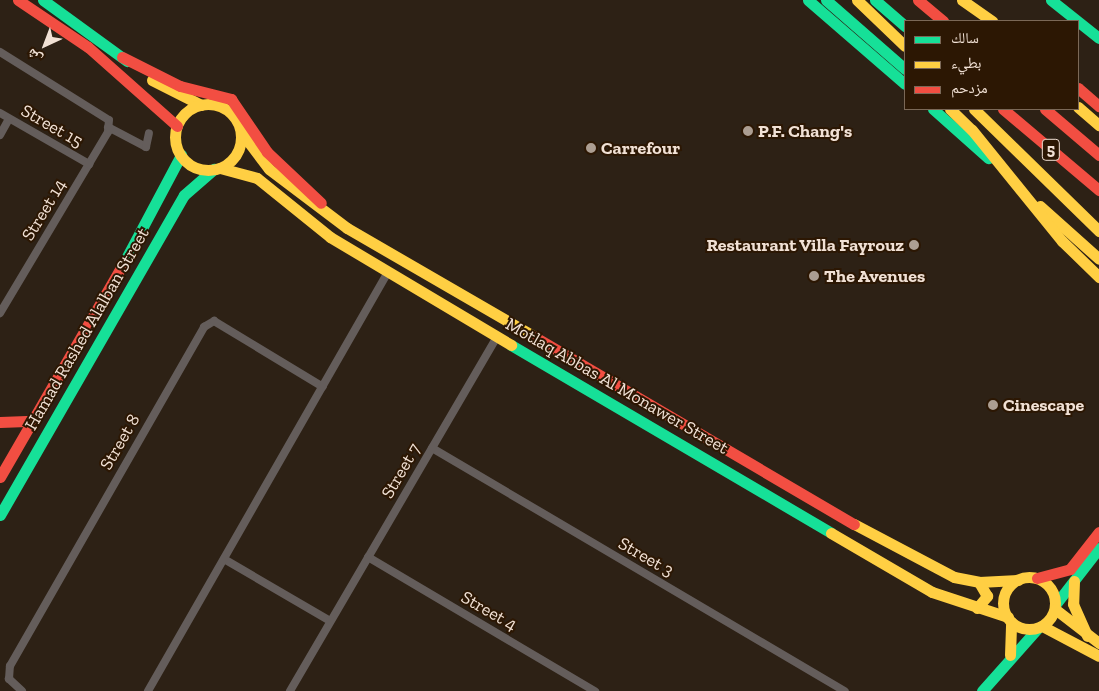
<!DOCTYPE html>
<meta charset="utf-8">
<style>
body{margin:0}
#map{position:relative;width:1099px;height:691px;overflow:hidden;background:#2d2115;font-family:"Zilla Slab","Noto Naskh Arabic",serif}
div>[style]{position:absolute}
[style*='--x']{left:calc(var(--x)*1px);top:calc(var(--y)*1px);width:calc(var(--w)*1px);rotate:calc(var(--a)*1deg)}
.street>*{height:8px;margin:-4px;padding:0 4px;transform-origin:4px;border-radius:4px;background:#645d5b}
.fast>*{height:11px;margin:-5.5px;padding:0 5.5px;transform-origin:5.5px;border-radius:5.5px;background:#16e098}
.slow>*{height:11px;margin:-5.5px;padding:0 5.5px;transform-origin:5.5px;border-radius:5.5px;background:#ffcf43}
.slow>.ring{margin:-5.5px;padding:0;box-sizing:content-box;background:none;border:11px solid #ffcf43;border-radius:50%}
.jam>*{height:11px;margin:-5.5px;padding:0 5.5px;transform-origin:5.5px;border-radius:5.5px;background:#f24e42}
.slow-bridge>*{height:11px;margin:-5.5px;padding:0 5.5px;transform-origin:5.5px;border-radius:5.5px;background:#ffcf43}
.dots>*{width:14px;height:14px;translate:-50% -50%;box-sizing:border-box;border:2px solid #2c1703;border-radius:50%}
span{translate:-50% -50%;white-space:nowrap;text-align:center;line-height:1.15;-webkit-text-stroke:4px #2c1703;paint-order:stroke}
.shield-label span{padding:1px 4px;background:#2c1703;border:1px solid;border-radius:4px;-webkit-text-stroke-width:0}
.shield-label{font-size:16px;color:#f1e1d5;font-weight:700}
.street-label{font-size:18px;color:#f1e1d5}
.poi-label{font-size:18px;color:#f1e1d5;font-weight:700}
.left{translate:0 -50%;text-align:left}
.right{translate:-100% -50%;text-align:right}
.legend{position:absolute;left:904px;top:20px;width:175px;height:90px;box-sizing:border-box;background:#2c1703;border:1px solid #7b6857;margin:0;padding:6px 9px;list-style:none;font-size:15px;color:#f1e1d5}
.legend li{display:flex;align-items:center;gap:10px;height:25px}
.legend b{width:25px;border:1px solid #7b6857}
.north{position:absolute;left:20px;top:20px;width:50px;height:50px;-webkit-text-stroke:4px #2c1703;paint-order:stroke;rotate:223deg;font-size:14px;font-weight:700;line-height:20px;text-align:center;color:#f1e1d5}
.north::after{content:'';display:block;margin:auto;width:18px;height:22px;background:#f1e1d5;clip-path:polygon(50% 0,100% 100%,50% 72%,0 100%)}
</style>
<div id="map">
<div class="street">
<div style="--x:0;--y:52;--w:128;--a:32"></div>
<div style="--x:109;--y:120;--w:12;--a:95"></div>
<div style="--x:108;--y:132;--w:211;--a:120.8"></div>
<div style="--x:0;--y:113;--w:103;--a:29.8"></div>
<div style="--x:108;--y:127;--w:43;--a:27.8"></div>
<div style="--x:146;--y:147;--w:14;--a:-78"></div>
<div style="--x:0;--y:135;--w:18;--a:-61"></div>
<div style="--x:432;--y:448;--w:479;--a:30.5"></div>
<div style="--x:368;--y:557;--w:264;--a:30.6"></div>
<div style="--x:224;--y:559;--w:123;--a:30.3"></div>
<div style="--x:22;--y:691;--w:18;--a:-137"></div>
<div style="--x:9;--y:679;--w:13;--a:-86"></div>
<div style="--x:10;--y:666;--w:391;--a:-60.2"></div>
<div style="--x:204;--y:327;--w:12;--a:-31"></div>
<div style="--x:214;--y:321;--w:127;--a:31.2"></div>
<div style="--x:148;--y:691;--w:482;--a:-60.2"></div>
<div style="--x:290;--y:691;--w:410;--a:-59.7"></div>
</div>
<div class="fast">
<div style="--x:43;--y:0;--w:104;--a:36"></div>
<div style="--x:808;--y:0;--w:128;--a:40.9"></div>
<div style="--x:826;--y:0;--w:105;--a:41.1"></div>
<div style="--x:875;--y:0;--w:40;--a:41"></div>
<div style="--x:1051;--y:0;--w:61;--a:38.4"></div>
<div style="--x:933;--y:109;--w:74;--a:41.7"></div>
<div style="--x:122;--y:266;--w:126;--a:-62"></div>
<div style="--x:511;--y:345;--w:371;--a:30.4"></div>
<div style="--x:0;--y:515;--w:369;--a:-60.1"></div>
<div style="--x:184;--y:195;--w:40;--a:-41"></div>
<div style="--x:1055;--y:605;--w:72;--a:-52.3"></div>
<div style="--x:982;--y:691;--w:84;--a:-48.4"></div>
</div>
<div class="slow">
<div style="--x:857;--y:0;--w:66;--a:43.8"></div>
<div style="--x:962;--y:0;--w:37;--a:35"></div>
<div style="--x:152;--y:80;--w:55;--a:27"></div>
<div class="ring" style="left:175px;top:104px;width:55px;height:55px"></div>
<div style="--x:1078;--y:107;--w:28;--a:41"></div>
<div style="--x:950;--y:109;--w:30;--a:44"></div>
<div style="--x:974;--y:109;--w:175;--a:44.3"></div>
<div style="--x:241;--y:132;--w:46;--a:52.9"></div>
<div style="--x:269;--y:169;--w:98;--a:37.1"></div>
<div style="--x:347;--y:228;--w:215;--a:30.1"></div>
<div style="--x:220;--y:168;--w:38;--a:15"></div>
<div style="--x:257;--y:178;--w:94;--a:38.9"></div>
<div style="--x:330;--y:237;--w:211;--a:30.8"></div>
<div style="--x:1040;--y:206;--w:79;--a:41.9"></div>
<div style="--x:854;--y:524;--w:113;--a:27.9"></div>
<div style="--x:954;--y:577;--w:25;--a:11"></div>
<div style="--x:979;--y:582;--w:39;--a:-3"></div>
<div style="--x:831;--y:533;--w:117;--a:30.3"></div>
<div style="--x:932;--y:592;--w:80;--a:18.2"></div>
<div class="ring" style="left:1003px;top:577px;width:41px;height:41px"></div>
<div style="--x:1074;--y:581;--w:23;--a:92"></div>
<div style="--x:1073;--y:604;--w:35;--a:66"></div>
<div style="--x:977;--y:608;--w:16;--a:-50"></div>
<div style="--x:987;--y:596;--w:16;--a:-120"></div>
<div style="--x:1055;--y:609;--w:56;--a:37.7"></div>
<div style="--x:1042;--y:626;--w:64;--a:27.8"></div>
<div style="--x:1010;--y:655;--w:33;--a:-88"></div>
</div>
<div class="jam">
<div style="--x:18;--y:0;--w:84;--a:33.9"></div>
<div style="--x:88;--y:47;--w:119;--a:41.6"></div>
<div style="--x:918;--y:0;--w:33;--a:40"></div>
<div style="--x:122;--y:57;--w:65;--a:26.6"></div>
<div style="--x:180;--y:86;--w:53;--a:14.3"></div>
<div style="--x:231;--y:99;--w:64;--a:55.8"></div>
<div style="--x:267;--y:152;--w:74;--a:43.4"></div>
<div style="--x:1078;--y:88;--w:28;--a:41"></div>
<div style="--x:1003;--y:109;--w:126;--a:40.2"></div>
<div style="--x:1045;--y:109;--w:71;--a:40.4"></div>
<div style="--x:533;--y:336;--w:372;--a:30.4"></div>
<div style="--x:0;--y:422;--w:33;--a:-2"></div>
<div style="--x:0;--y:477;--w:244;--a:-60"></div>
<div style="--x:1037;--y:578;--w:34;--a:-15"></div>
<div style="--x:1070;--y:569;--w:47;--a:-51.9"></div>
</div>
<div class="slow-bridge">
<div style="--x:972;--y:130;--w:143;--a:51"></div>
<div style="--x:1062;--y:241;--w:52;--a:44.2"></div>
</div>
<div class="dots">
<div style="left:748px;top:131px;background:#ac9e92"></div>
<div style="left:591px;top:148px;background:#ac9e92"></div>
<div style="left:914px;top:245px;background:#ac9e92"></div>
<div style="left:814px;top:276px;background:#ac9e92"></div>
<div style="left:993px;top:405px;background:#ac9e92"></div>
</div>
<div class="shield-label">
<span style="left:1051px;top:150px">5</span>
</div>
<div class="street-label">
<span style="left:52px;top:126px;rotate:30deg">Street 15</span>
<span style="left:44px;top:210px;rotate:-59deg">Street 14</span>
<span style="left:87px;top:329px;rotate:-60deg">Hamad Rashed Alalban Street</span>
<span style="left:617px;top:386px;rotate:30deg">Motlaq Abbas Al Monawer Street</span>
<span style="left:120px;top:442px;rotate:-60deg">Street 8</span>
<span style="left:401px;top:471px;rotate:-60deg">Street 7</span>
<span style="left:646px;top:557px;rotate:30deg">Street 3</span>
<span style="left:489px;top:611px;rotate:30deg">Street 4</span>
</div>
<div class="poi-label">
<span class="left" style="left:758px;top:131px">P.F. Chang's</span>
<span class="left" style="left:601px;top:148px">Carrefour</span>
<span class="right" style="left:904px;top:245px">Restaurant Villa Fayrouz</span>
<span class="left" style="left:824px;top:276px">The Avenues</span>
<span class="left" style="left:1003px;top:405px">Cinescape</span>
</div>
<ul class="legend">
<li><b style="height:6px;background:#16e098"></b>سالك</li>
<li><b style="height:6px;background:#ffcf43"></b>بطيء</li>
<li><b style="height:6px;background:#f24e42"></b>مزدحم</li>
</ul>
<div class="north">ش</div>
</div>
